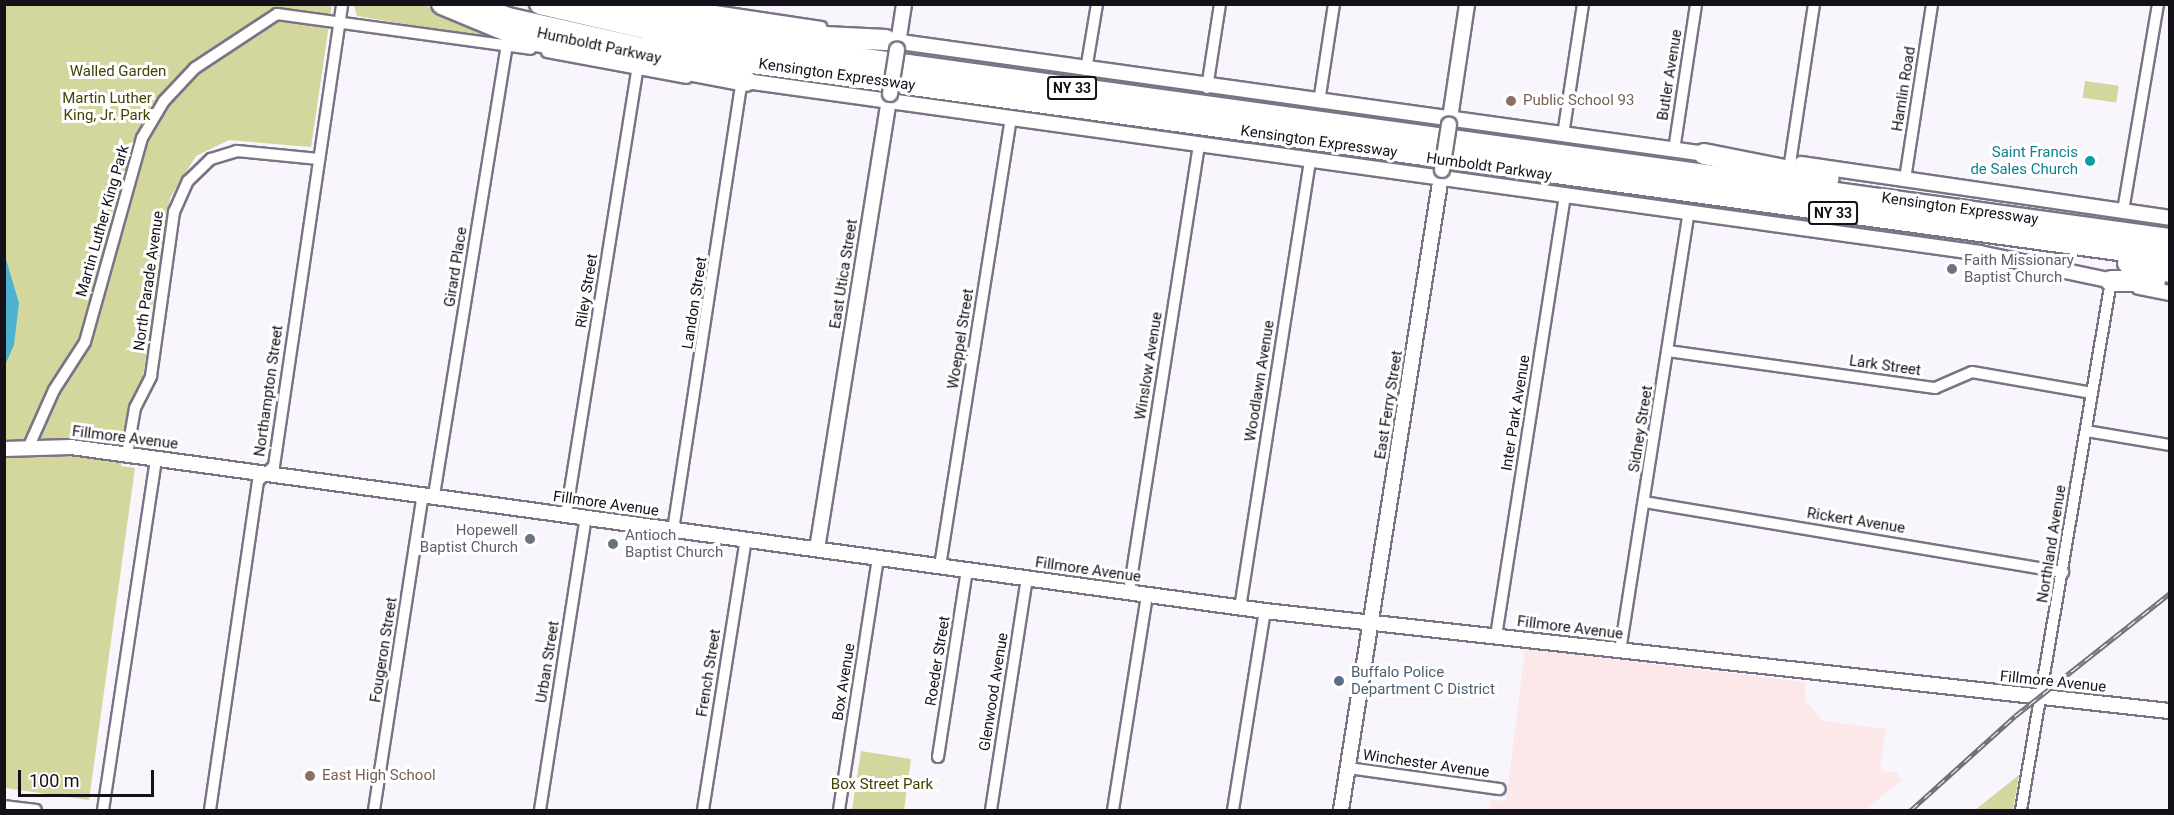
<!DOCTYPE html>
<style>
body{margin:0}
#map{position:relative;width:2174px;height:815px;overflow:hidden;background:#f9f5fd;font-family:Roboto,sans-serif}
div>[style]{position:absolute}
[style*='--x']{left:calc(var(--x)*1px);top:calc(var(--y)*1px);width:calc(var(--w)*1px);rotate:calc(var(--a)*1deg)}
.industrial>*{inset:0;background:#fce7e9}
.green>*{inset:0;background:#d3d79d;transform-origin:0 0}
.water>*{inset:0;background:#4eb1cf}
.roads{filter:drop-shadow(2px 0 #7b7385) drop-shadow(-2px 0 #7b7385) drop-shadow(0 2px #7b7385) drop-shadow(0 -2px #7b7385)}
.minor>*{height:10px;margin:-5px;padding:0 5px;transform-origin:5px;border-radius:5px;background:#fff}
.tertiary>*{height:14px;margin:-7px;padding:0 7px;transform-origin:7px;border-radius:7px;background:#fff}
.motorway>*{height:20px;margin:-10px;padding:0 10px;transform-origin:10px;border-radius:10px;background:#fff}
.rail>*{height:5px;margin-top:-2.5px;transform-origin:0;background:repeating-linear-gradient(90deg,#fff 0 9px,#747178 0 18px);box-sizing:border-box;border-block:2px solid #747178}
.bridges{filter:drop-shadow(2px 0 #7b7385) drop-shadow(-2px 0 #7b7385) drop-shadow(0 2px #7b7385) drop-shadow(0 -2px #7b7385)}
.tertiary-bridge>*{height:14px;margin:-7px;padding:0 7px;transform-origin:7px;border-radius:7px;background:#fff}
.dots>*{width:16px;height:16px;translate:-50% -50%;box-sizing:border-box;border:3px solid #fff;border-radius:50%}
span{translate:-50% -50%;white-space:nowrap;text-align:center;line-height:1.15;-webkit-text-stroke:6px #fff;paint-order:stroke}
.shield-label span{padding:2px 4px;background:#fff;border:2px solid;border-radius:4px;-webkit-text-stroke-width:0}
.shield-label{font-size:14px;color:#141118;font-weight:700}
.street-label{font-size:15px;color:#141118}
.park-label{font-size:15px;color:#424304}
.education-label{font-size:15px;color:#785e54}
.left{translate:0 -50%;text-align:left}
.culture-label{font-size:15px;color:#0d838f}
.right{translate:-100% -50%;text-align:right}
.worship-label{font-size:15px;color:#5b616d}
.service-label{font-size:15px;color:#4e5e75}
.frame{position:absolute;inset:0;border:6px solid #141118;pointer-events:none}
.scale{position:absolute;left:18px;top:770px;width:136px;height:27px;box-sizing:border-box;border:3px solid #141118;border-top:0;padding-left:8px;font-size:18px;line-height:21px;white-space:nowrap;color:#141118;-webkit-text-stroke:4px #fff;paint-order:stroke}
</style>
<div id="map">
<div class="industrial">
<div style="clip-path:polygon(1525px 649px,1805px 682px,1805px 701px,1823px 721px,1886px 729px,1880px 767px,1885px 773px,1896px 771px,1901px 780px,1866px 810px,1490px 810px,1491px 800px,1506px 801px)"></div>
</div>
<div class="green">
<div style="clip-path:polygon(5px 5px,332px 5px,311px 147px,229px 140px,196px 156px,170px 198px,143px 377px,125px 426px,121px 466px,135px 468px,89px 800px,5px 788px)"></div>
<div style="clip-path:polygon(424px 5px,481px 29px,516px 43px,357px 16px,354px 6px)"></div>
<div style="left:2085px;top:81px;width:34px;height:17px;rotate:8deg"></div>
<div style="clip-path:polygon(861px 751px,911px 759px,904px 810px,852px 810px)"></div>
<div style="clip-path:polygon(2019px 775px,2013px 810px,1975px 810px)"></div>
</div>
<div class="water">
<div style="clip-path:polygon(5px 256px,19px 303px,14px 345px,5px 365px)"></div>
</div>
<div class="roads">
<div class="minor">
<div style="--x:668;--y:4;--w:155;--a:8.5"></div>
<div style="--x:547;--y:52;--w:142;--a:10.5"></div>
<div style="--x:1086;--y:70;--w:67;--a:-80.5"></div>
<div style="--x:1207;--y:88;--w:85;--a:-81.2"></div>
<div style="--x:1319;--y:102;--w:99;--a:-81.3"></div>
<div style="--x:1563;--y:135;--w:133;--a:-81.3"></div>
<div style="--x:1674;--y:150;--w:148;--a:-81.4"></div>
<div style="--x:1790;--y:163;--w:161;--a:-81.4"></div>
<div style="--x:1905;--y:179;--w:177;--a:-81.2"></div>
<div style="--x:2123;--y:211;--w:210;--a:-80.4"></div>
<div style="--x:1668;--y:351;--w:270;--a:7.9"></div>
<div style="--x:1935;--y:388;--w:40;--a:-23.4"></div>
<div style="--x:1972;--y:372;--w:122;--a:9.9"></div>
<div style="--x:2086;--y:431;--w:85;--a:9.5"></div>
<div style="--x:29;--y:446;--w:61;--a:-65.9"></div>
<div style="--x:54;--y:390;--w:57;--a:-57.1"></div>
<div style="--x:85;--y:342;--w:212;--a:-74.4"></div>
<div style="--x:142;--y:138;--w:43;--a:-59.3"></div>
<div style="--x:164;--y:101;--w:45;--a:-46.8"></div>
<div style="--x:195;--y:68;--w:98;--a:-33.4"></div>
<div style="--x:277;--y:14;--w:256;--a:7.8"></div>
<div style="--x:127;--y:454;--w:47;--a:-80.1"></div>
<div style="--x:135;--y:408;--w:36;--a:-63"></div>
<div style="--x:151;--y:376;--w:166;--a:-82"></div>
<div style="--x:174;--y:212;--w:34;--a:-66"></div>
<div style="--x:188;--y:181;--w:32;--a:-44"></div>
<div style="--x:211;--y:159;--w:27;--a:-17"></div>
<div style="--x:237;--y:151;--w:82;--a:5.6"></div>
<div style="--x:434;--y:495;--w:457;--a:-80.8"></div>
<div style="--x:1644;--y:502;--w:425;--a:9.5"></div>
<div style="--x:566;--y:515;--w:448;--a:-80.9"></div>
<div style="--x:673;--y:530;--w:455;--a:-81.3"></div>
<div style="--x:940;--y:566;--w:455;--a:-81"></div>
<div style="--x:1129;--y:592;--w:453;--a:-81.1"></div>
<div style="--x:1240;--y:608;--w:454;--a:-81.1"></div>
<div style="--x:1496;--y:636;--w:447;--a:-81.1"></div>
<div style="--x:1620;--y:651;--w:445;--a:-81.1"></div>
<div style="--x:938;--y:757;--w:190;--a:-81.2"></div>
<div style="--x:1348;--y:768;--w:153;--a:7.9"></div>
<div style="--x:4;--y:806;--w:32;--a:7"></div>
<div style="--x:103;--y:810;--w:356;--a:-81.4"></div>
<div style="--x:210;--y:810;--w:332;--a:-81.7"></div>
<div style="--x:258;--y:481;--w:22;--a:-43"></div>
<div style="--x:274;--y:466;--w:467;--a:-81.6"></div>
<div style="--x:374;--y:810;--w:320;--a:-81.2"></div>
<div style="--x:540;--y:810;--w:297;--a:-81.1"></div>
<div style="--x:703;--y:810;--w:273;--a:-81"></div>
<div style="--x:839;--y:810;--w:255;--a:-81.2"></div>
<div style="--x:991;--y:810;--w:235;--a:-81.2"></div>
<div style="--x:1113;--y:810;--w:218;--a:-81"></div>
<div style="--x:1233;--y:810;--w:202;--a:-80.9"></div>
<div style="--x:2021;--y:810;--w:537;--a:-80.34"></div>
</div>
<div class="tertiary">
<div style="--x:886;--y:40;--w:835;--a:7.92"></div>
<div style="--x:897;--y:50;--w:47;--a:-81.3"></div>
<div style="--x:746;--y:81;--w:1246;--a:7.93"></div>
<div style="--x:1980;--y:253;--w:141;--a:11.9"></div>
<div style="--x:1449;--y:125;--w:122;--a:-81.5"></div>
<div style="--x:1801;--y:164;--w:373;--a:8.3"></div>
<div style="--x:2139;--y:287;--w:32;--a:11"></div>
<div style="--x:4;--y:449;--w:67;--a:-1.7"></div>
<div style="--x:71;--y:447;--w:1205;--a:7.82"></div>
<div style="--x:1265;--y:611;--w:911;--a:6.31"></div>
<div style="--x:817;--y:549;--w:461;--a:-80.9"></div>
<div style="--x:1341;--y:810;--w:648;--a:-81.03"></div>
</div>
<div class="motorway">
<div style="--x:442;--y:4;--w:91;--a:22.6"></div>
<div style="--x:526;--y:39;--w:224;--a:10.8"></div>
<div style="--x:472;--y:4;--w:39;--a:21"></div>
<div style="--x:508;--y:18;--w:137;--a:12.6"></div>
<div style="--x:642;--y:48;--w:1542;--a:7.79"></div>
<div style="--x:540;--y:4;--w:111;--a:13"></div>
<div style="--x:648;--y:29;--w:1536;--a:7.86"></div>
<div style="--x:584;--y:4;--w:243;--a:7.8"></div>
<div style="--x:825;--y:37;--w:61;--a:2.8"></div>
<div style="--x:1704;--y:154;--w:127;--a:11.3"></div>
<div style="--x:2128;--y:263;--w:43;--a:12.1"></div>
<div style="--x:2111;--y:281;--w:44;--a:0"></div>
</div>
</div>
<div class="rail">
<div style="--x:1911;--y:810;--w:140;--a:-42.1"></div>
<div style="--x:2015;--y:716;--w:198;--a:-38.4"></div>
</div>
<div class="bridges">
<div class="tertiary-bridge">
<div style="--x:890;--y:94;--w:45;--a:-81"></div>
<div style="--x:1442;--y:170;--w:46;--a:-81.2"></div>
</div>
</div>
<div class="dots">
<div style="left:1511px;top:101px;background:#8d6e63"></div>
<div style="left:2090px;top:161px;background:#0f9aa8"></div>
<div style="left:1952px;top:269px;background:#6b7280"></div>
<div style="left:530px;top:539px;background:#6b7280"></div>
<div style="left:613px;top:544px;background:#6b7280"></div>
<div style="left:1339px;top:681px;background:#5c6f8a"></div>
<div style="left:310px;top:776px;background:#8d6e63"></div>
</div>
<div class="shield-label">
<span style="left:1072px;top:88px">NY 33</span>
<span style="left:1833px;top:213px">NY 33</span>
</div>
<div class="street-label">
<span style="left:599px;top:46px;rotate:12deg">Humboldt Parkway</span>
<span style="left:837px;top:75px;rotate:8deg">Kensington Expressway</span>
<span style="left:1670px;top:75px;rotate:-81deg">Butler Avenue</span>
<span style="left:1904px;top:89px;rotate:-81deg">Hamlin Road</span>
<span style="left:1319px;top:142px;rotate:8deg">Kensington Expressway</span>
<span style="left:1489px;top:167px;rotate:8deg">Humboldt Parkway</span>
<span style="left:1960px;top:209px;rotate:8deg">Kensington Expressway</span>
<span style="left:103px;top:221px;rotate:-74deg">Martin Luther King Park</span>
<span style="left:456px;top:267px;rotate:-81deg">Girard Place</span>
<span style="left:844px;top:274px;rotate:-81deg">East Utica Street</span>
<span style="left:149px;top:281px;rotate:-82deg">North Parade Avenue</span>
<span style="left:587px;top:291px;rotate:-81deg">Riley Street</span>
<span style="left:695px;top:303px;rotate:-81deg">Landon Street</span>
<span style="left:961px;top:339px;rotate:-81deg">Woeppel Street</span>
<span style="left:1149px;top:366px;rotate:-81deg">Winslow Avenue</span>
<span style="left:1885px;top:366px;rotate:8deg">Lark Street</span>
<span style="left:1260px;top:381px;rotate:-81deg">Woodlawn Avenue</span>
<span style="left:269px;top:391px;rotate:-82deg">Northampton Street</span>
<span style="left:1389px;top:405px;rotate:-81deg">East Ferry Street</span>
<span style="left:1516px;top:413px;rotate:-81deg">Inter Park Avenue</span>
<span style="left:1641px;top:429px;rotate:-81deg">Sidney Street</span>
<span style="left:125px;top:438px;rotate:7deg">Fillmore Avenue</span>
<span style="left:606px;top:504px;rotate:8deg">Fillmore Avenue</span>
<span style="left:1856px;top:521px;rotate:9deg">Rickert Avenue</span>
<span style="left:2052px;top:544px;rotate:-81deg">Northland Avenue</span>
<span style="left:1088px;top:570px;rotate:8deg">Fillmore Avenue</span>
<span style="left:1570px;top:628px;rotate:7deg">Fillmore Avenue</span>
<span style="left:384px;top:650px;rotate:-81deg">Fougeron Street</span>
<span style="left:938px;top:661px;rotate:-81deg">Roeder Street</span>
<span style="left:548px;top:662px;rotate:-81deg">Urban Street</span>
<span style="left:709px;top:673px;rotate:-81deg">French Street</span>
<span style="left:844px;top:682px;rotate:-81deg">Box Avenue</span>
<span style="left:2053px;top:682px;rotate:6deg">Fillmore Avenue</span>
<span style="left:994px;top:692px;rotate:-81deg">Glenwood Avenue</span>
<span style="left:1426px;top:764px;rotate:8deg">Winchester Avenue</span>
</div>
<div class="park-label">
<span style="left:118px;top:72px">Walled Garden</span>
<span style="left:107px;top:107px">Martin Luther<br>King, Jr. Park</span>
<span style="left:882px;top:785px">Box Street Park</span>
</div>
<div class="education-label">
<span class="left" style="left:1523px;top:101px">Public School 93</span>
<span class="left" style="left:322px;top:776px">East High School</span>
</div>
<div class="culture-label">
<span class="right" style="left:2078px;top:161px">Saint Francis<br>de Sales Church</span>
</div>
<div class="worship-label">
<span class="left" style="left:1964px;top:269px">Faith Missionary<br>Baptist Church</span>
<span class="right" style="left:518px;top:539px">Hopewell<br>Baptist Church</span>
<span class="left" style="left:625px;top:544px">Antioch<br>Baptist Church</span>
</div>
<div class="service-label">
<span class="left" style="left:1351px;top:681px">Buffalo Police<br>Department C District</span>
</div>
<div class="frame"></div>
<div class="scale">100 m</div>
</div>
